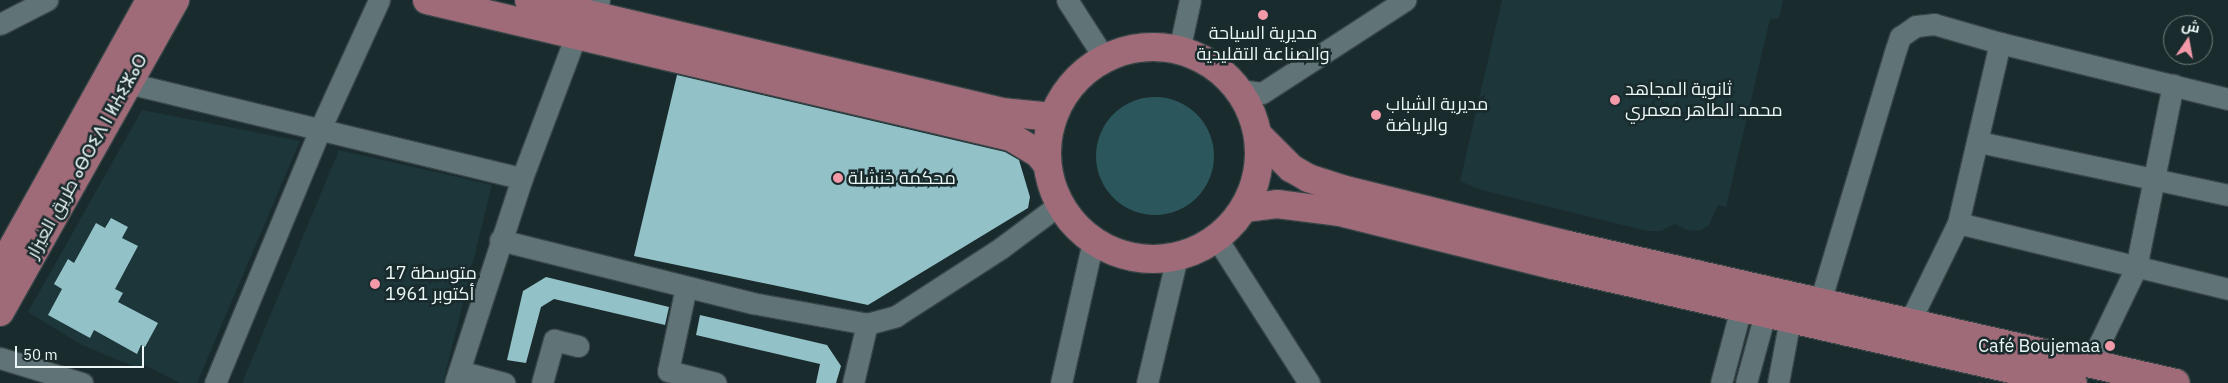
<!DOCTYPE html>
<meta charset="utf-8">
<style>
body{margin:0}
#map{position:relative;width:2228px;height:383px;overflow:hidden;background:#1a2b2d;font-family:"IBM Plex Sans",Cairo,"Noto Sans Tifinagh",sans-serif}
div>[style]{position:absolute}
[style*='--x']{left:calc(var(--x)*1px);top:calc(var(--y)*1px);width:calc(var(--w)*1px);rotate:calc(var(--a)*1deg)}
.built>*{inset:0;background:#1c363a}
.water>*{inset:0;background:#2b565c}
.round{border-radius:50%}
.building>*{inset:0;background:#93c1c8}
.roads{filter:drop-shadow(1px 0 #374547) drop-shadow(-1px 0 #374547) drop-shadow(0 1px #374547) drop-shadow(0 -1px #374547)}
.minor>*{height:21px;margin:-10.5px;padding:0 10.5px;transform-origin:10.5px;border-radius:10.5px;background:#607376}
.major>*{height:28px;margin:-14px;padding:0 14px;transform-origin:14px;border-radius:14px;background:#a06b78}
.major>.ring{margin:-14px;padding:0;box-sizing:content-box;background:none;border:28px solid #a06b78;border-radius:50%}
.dots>*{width:14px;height:14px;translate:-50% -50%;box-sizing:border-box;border:2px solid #1a2b2d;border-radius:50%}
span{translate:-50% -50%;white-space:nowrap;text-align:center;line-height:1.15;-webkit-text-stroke:5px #1a2b2d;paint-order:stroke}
.poi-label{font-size:18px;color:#ecf7f8}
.left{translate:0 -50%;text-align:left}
.right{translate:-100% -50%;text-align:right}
.street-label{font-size:18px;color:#ecf7f8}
.north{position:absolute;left:2163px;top:15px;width:50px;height:50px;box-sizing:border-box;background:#1a2b2d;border:1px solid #6e7d7e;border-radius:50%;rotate:12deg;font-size:14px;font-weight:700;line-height:20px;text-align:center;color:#ecf7f8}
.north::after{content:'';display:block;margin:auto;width:18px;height:22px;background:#f39aa9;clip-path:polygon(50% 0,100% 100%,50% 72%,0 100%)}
.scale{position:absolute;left:15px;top:346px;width:129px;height:22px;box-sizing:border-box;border:2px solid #ecf7f8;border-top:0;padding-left:6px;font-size:15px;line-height:18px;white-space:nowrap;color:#ecf7f8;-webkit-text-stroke:4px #1a2b2d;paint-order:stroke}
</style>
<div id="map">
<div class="built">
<div style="clip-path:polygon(1502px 0,1783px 0,1779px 18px,1770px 19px,1726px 207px,1718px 205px,1709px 225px,1699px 231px,1687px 230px,1675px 224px,1661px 231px,1647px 231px,1481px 190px,1460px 181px)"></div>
<div style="clip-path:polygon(142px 110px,300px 141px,197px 383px,180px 383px,145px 365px,135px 367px,82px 345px,28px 312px)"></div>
<div style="clip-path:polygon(339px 150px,492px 185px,443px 383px,242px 383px)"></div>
</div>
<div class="water">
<div class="round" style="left:1096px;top:97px;width:118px;height:118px"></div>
</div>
<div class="building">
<div style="clip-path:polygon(677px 75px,1005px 152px,1019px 160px,1030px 197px,1028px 208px,868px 305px,634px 256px)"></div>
<div style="clip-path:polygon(111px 218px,128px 227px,122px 238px,138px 246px,115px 289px,123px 293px,118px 302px,158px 323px,145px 347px,141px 345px,137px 354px,94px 330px,90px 338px,48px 315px,62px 289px,54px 284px,68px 259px,74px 263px,96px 223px,105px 228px)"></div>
<div style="clip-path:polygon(546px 277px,669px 307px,665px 325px,554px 299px,541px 307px,526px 363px,507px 360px,523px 291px)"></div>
<div style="clip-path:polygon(700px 315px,827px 345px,841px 366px,836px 383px,816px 383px,820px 364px,696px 335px)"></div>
</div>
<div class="roads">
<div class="minor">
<div style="--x:1067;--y:0;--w:70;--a:57.2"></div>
<div style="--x:0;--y:24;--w:53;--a:-27.1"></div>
<div style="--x:1179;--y:51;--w:52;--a:-77.8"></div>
<div style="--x:128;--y:83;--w:405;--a:13.6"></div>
<div style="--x:1239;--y:90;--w:23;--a:7"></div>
<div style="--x:1262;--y:93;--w:171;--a:-33"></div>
<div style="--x:1979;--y:142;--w:255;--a:12"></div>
<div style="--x:1958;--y:223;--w:278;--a:13.7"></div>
<div style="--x:1217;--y:239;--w:171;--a:57.4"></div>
<div style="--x:500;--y:240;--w:260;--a:14"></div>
<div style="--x:752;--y:303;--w:117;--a:10.3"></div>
<div style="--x:867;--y:324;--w:30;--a:-15"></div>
<div style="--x:896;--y:316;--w:125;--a:-32.9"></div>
<div style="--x:1001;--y:248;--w:74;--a:-36.7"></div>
<div style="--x:686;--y:287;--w:86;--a:102.1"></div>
<div style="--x:668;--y:371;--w:49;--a:14"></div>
<div style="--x:1820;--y:302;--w:264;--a:-73.3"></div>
<div style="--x:1896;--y:49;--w:13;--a:-72"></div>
<div style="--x:1900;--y:37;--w:19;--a:-35"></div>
<div style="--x:1916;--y:26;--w:18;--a:-6"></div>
<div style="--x:1934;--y:24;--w:69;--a:16.1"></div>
<div style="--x:2000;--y:43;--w:235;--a:13.8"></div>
<div style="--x:1909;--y:323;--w:111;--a:-63.9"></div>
<div style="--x:1958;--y:223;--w:185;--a:-76.9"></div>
<div style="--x:0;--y:358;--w:86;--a:17"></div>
<div style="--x:2090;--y:363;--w:106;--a:-64.2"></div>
<div style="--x:2136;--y:268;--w:187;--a:-78.6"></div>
<div style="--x:459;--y:371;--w:47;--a:14.9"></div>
<div style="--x:215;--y:383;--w:275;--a:-67.5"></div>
<div style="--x:320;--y:129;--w:142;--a:-65.4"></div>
<div style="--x:455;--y:383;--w:216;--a:-71.9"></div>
<div style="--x:522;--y:178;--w:153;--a:-69.3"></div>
<div style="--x:576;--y:35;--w:28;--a:-49"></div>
<div style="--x:594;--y:14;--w:15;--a:-70"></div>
<div style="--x:542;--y:383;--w:45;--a:-74.4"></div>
<div style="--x:554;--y:340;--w:25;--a:14"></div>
<div style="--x:853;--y:383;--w:61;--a:-76.7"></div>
<div style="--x:1061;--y:383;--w:146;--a:-77.3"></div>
<div style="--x:1147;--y:383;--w:130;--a:-76.6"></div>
<div style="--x:1721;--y:383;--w:93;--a:-75.1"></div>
<div style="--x:1746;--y:383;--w:87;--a:-74.7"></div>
<div style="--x:1778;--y:383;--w:65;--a:-79.4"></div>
</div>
<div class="major">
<div style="--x:427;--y:0;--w:600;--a:13.2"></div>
<div style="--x:1011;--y:137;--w:31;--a:31"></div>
<div style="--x:1038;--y:153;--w:14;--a:51"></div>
<div style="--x:529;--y:0;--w:485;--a:13.3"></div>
<div style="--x:1001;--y:112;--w:52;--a:5.5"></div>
<div class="ring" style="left:1047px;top:47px;width:184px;height:184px"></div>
<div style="--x:1258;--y:135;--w:47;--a:45"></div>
<div style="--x:1291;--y:168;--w:20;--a:30"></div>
<div style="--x:1308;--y:178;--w:36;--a:18"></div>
<div style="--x:1342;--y:189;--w:233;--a:13.9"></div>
<div style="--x:1568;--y:245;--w:623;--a:12.79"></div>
<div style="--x:1245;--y:208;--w:32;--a:-7"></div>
<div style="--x:1277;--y:204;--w:64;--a:7.2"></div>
<div style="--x:1340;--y:212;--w:219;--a:14"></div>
<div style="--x:1553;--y:265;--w:533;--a:12.79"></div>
<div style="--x:0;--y:270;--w:309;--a:-60.9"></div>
<div style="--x:0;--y:312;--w:358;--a:-60.7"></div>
</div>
</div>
<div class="dots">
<div style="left:1263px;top:15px;background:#f39aa9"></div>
<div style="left:1615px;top:100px;background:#f39aa9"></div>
<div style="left:1376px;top:115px;background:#f39aa9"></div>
<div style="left:838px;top:178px;background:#f39aa9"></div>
<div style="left:375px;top:284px;background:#f39aa9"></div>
<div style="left:2110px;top:346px;background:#f39aa9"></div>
</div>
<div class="poi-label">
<span style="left:1263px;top:44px">مديرية السياحة<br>والصناعة التقليدية</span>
<span class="left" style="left:1625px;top:100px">ثانوية المجاهد<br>محمد الطاهر معمري</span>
<span class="left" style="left:1386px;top:115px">مديرية الشباب<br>والرياضة</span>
<span class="left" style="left:848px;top:178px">محكمة خنشلة</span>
<span class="left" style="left:385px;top:284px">متوسطة 17<br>أكتوبر 1961</span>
<span class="right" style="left:2100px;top:346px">Café Boujemaa</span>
</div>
<div class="street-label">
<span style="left:87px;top:156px;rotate:-61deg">طريق العيزار ⴰⴱⵔⵉⴷ ⵏ ⵍⵄⵉⵣⴰⵔ</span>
</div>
<div class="north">ش</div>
<div class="scale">50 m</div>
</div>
